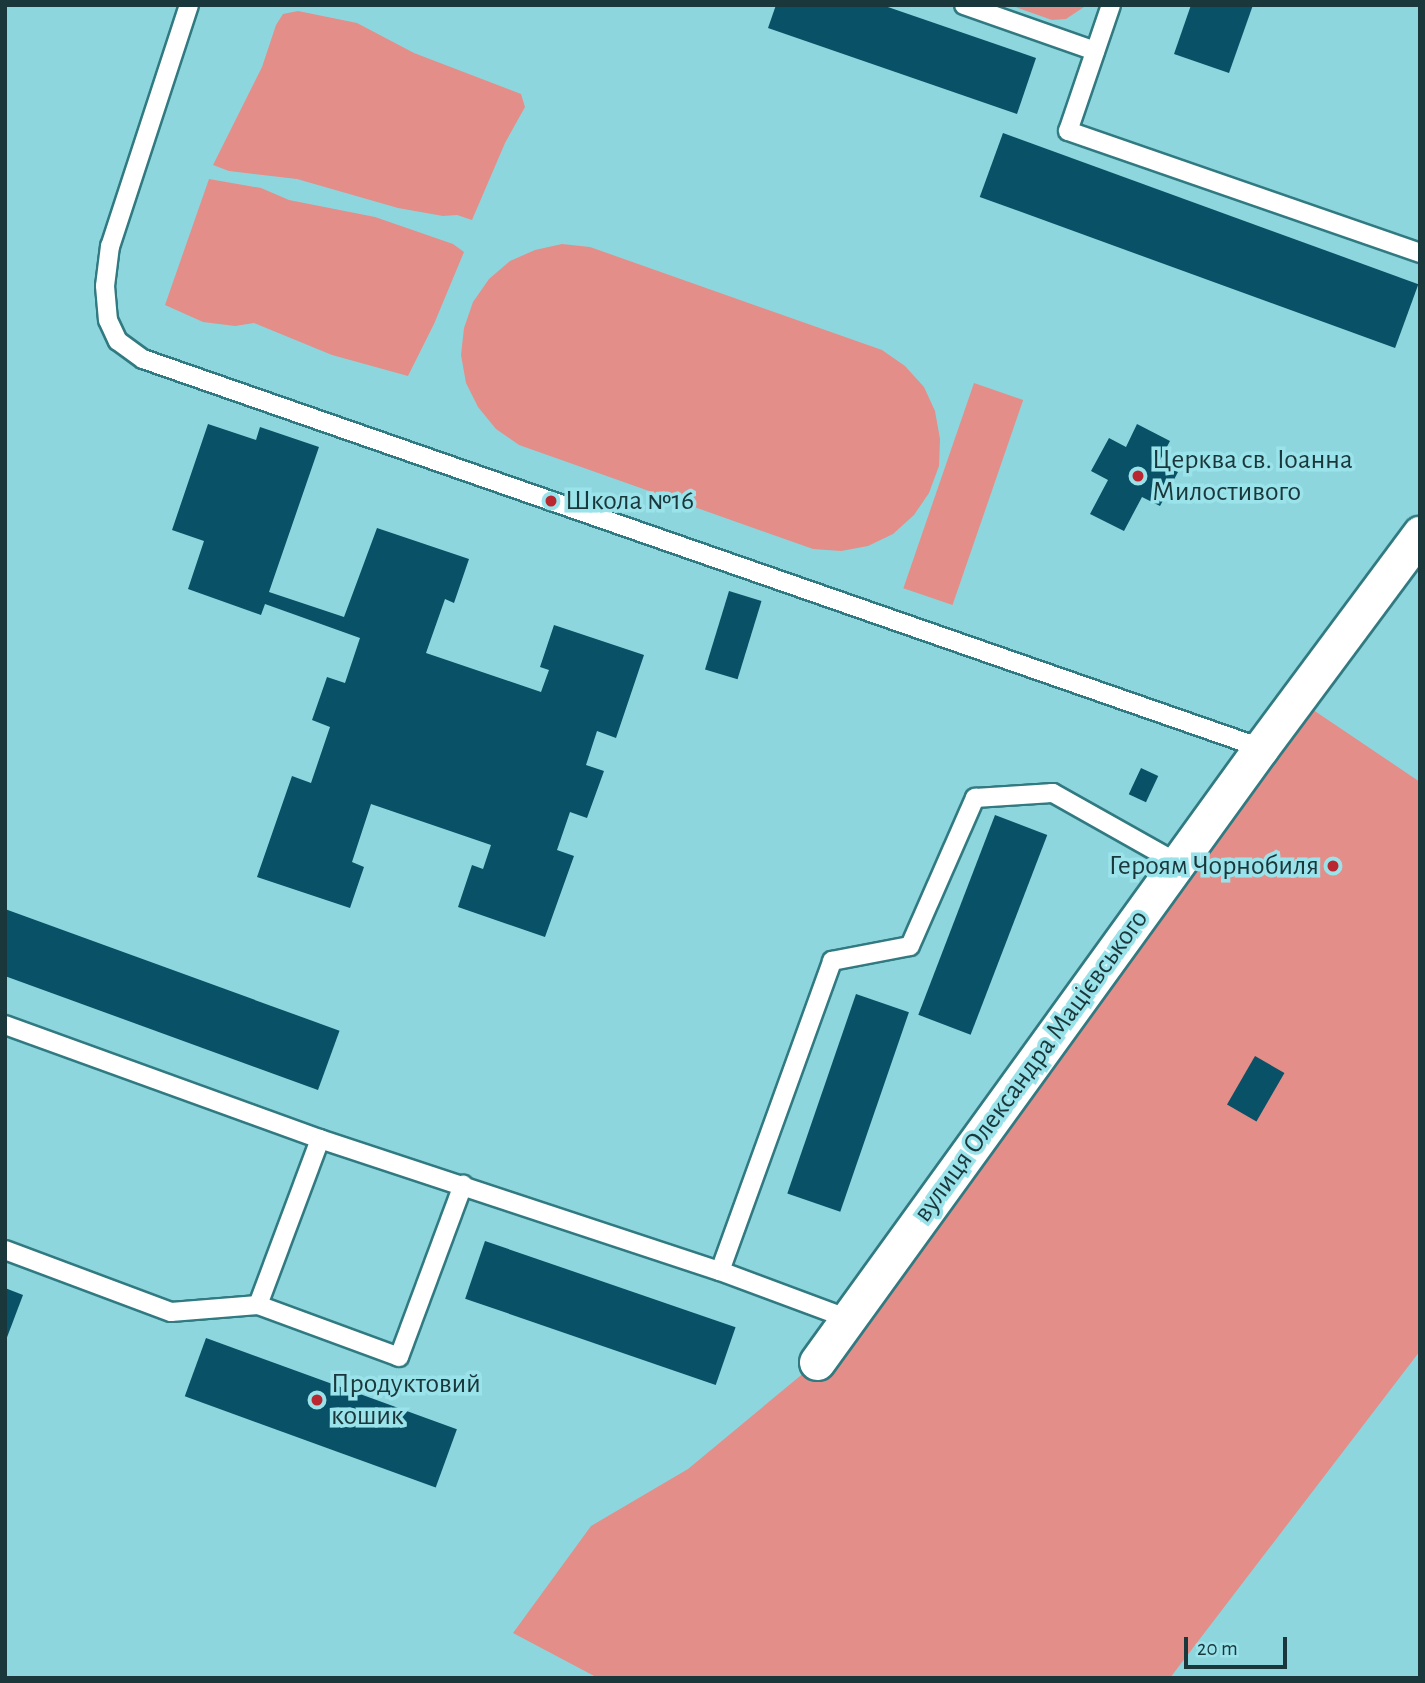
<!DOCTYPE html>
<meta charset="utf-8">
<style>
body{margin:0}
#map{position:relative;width:1425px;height:1683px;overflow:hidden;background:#8ed6dd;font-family:"Alegreya Sans",sans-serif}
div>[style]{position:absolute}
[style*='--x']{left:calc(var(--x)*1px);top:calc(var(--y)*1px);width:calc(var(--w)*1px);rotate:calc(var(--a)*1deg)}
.green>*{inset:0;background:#e38e89;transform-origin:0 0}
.building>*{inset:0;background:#085166;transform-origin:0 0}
.roads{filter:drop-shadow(2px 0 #317a81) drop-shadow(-2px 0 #317a81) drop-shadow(0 2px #317a81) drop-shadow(0 -2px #317a81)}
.lane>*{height:18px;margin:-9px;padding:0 9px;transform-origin:9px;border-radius:9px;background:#fff}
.street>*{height:35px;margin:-17.5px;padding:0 17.5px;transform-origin:17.5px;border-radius:17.5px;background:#fff}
.dots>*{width:19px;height:19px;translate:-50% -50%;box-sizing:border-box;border:4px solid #9be3ea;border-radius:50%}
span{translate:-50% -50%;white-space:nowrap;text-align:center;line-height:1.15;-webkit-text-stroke:7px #9be3ea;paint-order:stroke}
.poi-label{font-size:28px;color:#1a383b}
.left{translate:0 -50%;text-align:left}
.right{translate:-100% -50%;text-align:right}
.street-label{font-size:28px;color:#1a383b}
.frame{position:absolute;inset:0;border:7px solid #1a383b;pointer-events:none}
.scale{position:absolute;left:1184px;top:1637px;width:103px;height:32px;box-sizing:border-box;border:4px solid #1a383b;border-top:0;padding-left:9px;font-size:21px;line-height:24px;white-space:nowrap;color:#1a383b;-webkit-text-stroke:5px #9be3ea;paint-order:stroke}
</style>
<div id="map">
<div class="green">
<div style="clip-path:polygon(1010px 5px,1087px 5px,1066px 19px,1052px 20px)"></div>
<div style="clip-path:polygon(298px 11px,357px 23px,414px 53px,521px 94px,525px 107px,505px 143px,472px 220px,457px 215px,443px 216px,398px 208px,297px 179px,229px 171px,213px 165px,262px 67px,276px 25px,283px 14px)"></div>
<div style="clip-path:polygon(209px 179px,261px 188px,289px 200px,375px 217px,453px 244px,464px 252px,434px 324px,408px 376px,332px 355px,254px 323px,235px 326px,203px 322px,165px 305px)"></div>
<div style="clip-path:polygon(562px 244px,590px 247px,882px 350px,905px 366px,924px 387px,935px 411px,940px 439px,939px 466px,929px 493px,914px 515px,893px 534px,868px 546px,841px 551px,813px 549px,519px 445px,496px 429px,478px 407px,466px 383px,461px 355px,464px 328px,473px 302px,489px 279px,510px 261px,535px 250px)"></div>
<div style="left:974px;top:383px;width:52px;height:217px;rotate:19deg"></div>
<div style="clip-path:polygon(1297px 699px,1420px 782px,1420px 1351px,1170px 1678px,598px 1678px,513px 1633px,591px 1526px,688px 1469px,817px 1362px)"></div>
</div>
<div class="building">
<div style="clip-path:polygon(776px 5px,882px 5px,1036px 58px,1017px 114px,768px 28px)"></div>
<div style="clip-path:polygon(1191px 5px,1253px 5px,1229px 73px,1174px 54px)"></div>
<div style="left:1003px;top:133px;width:442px;height:68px;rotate:20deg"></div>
<div style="clip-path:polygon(208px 424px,256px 440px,260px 427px,319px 447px,269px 592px,344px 617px,377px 528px,469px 559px,454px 603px,445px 599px,426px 653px,541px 692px,549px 670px,540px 667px,554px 625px,644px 655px,616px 738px,597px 731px,586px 765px,604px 771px,587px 818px,570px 812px,557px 850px,574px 856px,545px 937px,458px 907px,472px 865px,483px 869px,491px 845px,371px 804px,352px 862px,364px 867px,350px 908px,257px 877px,292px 776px,311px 783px,330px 727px,312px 720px,327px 677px,345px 683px,360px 638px,265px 604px,261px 615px,188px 589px,204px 541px,172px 530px)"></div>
<div style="clip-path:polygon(1137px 424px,1170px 441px,1159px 462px,1178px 472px,1160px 506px,1142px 497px,1124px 531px,1090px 514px,1108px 480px,1091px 471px,1109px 438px,1126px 447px)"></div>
<div style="left:729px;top:591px;width:34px;height:82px;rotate:17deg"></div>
<div style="left:1141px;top:768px;width:19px;height:29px;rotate:25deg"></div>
<div style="left:995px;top:815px;width:56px;height:214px;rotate:21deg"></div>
<div style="left:5px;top:909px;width:356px;height:63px;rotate:20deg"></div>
<div style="left:856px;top:994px;width:56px;height:211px;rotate:19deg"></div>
<div style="left:1255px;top:1056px;width:34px;height:56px;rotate:30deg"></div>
<div style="left:485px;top:1241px;width:265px;height:61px;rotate:19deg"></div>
<div style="clip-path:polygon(5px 1288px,23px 1295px,6px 1340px,5px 1340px)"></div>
<div style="left:206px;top:1338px;width:267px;height:62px;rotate:20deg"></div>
</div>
<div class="roads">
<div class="lane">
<div style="--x:189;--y:5;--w:254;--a:108.1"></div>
<div style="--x:110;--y:246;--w:40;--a:97.1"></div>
<div style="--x:105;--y:286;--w:34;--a:85"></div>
<div style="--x:108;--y:320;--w:23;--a:65"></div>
<div style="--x:118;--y:341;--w:31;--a:36"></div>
<div style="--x:143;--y:359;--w:1184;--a:19.18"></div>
<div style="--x:964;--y:5;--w:139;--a:19.3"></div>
<div style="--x:1111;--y:5;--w:133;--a:108.8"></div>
<div style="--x:1068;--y:131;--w:373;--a:19.1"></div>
<div style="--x:5;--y:1025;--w:335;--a:19.9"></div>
<div style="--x:320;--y:1139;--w:421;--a:18.3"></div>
<div style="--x:720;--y:1271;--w:138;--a:20.4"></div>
<div style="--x:5;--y:1250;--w:177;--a:20.5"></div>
<div style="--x:171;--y:1312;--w:87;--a:-4.6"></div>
<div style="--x:258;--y:1305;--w:177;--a:-69.5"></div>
<div style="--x:720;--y:1271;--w:330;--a:-70.1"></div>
<div style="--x:832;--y:961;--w:79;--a:-10.9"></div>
<div style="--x:910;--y:946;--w:162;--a:-66.3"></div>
<div style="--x:975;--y:798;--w:78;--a:-3.7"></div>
<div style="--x:1053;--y:793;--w:142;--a:29.4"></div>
<div style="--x:258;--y:1305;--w:150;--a:20.2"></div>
<div style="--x:399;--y:1357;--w:184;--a:-69.6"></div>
</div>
<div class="street">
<div style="--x:817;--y:1362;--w:758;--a:-54.13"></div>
<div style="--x:1261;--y:748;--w:267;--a:-53.4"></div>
</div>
</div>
<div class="dots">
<div style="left:1138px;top:476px;background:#b92831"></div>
<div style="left:551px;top:501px;background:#b92831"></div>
<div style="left:1333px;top:866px;background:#b92831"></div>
<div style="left:317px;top:1400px;background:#b92831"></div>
</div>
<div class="poi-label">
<span class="left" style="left:1152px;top:476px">Церква св. Іоанна<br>Милостивого</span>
<span class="left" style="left:565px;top:501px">Школа №16</span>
<span class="right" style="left:1319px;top:866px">Героям Чорнобиля</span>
<span class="left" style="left:331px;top:1400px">Продуктовий<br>кошик</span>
</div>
<div class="street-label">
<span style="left:1031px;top:1066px;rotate:-54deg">вулиця Олександра Мацієвського</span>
</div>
<div class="frame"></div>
<div class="scale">20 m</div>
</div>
